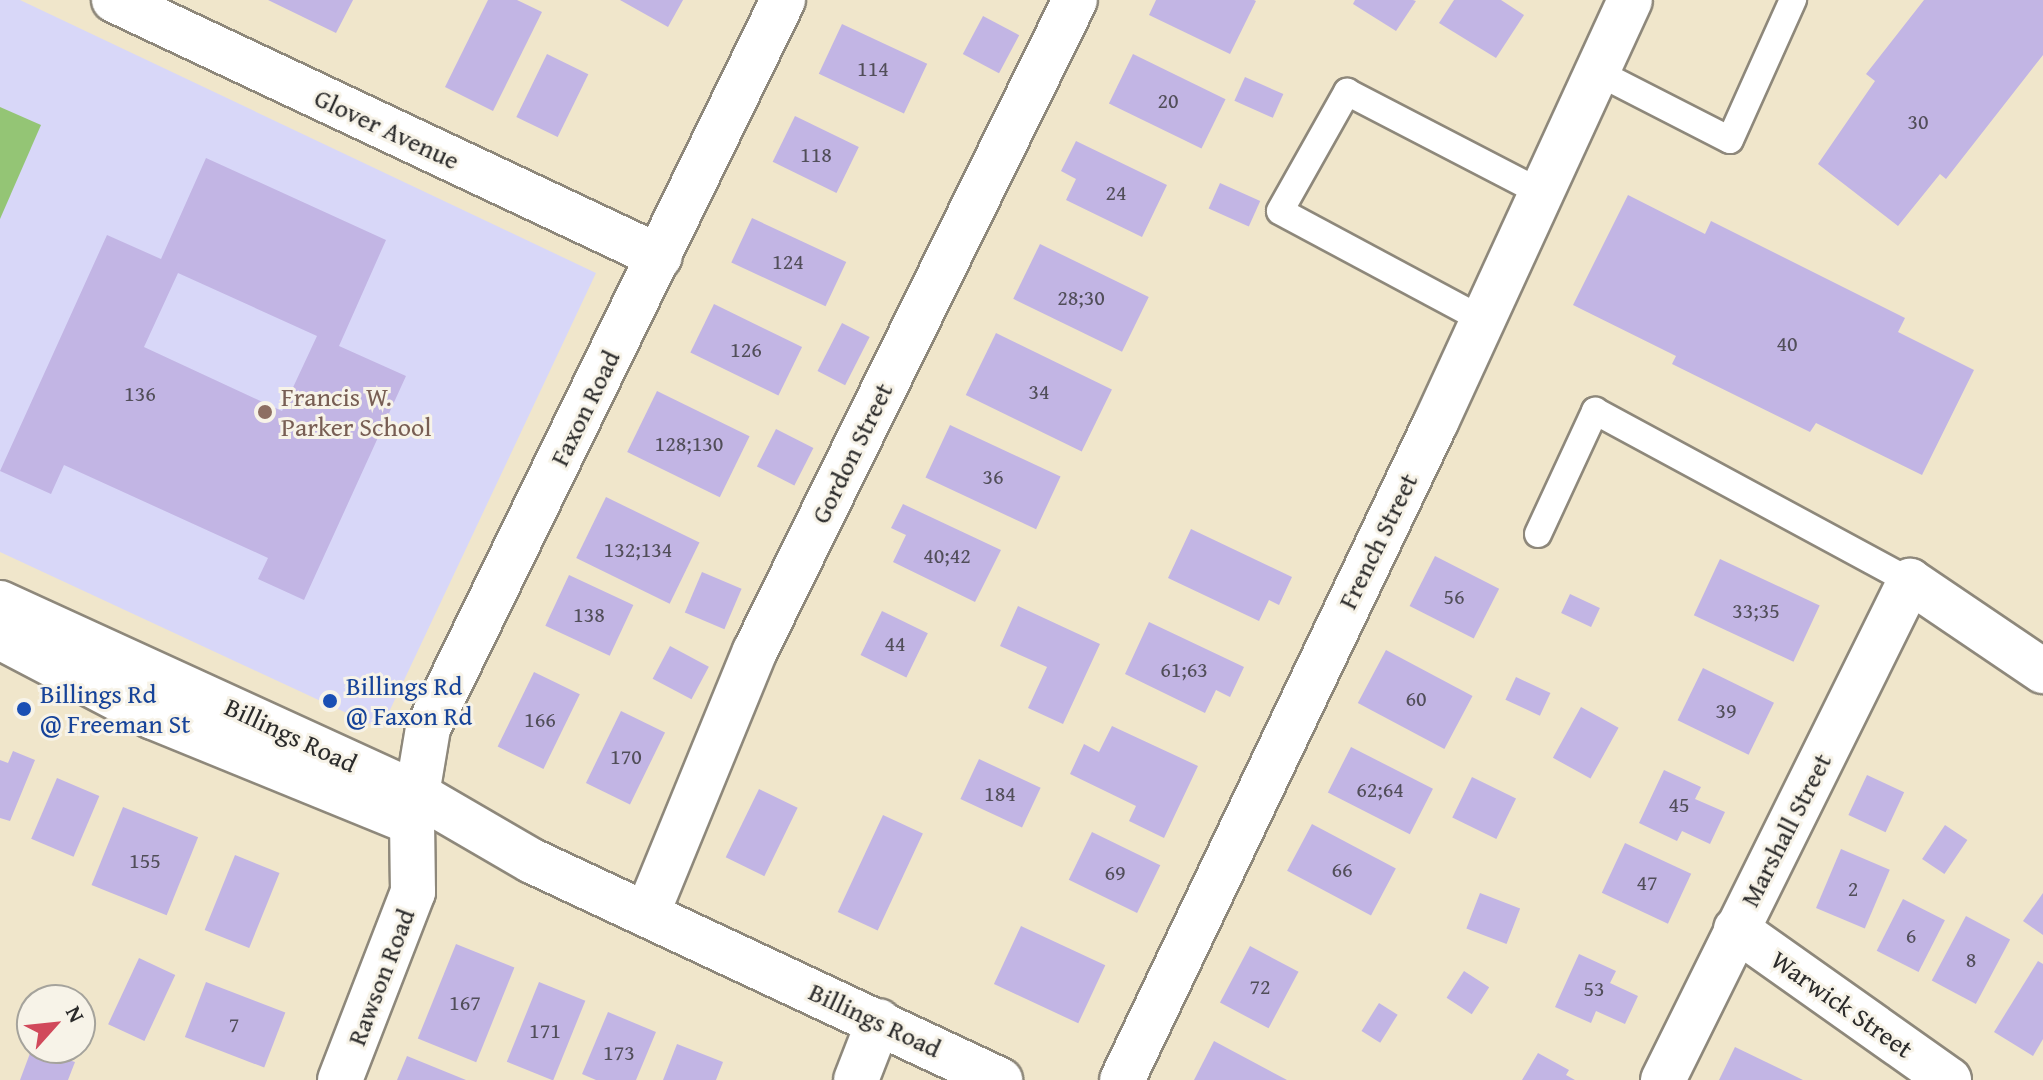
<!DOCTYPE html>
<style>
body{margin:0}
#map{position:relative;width:2043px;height:1080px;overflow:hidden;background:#f0e6cb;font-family:"Gentium Book Plus",serif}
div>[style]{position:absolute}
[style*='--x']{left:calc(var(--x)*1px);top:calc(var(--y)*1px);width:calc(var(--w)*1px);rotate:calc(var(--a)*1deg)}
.built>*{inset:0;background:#d8d7f8}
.green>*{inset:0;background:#94c575}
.building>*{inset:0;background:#c2b5e4;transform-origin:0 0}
.roads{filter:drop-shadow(2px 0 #8e887b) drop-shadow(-2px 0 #8e887b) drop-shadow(0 2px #8e887b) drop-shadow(0 -2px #8e887b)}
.lane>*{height:26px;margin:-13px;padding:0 13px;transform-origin:13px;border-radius:13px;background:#fff}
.street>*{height:44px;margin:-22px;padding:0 22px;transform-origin:22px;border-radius:22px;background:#fff}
.secondary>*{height:44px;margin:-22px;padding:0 22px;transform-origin:22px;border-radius:22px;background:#fff}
.dots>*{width:22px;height:22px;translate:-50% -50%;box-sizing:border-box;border:4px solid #f7f3e8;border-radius:50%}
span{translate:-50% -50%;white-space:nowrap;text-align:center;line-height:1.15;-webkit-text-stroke:6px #f7f3e8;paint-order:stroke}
.number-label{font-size:22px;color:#514e59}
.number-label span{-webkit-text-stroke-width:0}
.street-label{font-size:26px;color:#2b2b2b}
.education-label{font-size:26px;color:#785e54}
.left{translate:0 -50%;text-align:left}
.transit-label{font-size:26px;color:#164399}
.north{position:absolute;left:16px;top:984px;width:80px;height:80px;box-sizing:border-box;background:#f7f3e8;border:2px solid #a5a39c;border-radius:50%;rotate:63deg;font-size:22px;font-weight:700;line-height:32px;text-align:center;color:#2b2b2b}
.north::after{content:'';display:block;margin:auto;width:28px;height:36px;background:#d1495b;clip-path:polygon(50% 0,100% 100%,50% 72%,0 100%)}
</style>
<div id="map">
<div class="built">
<div style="clip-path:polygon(0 0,20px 0,596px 273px,381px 729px,0 552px)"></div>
</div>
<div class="green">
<div style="clip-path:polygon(0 107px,41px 125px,0 219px)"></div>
</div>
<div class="building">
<div style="clip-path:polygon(268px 0,353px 0,336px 33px)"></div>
<div style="clip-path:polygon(488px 0,517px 0,542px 12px,493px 111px,445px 87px)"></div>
<div style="clip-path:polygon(620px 0,683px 0,668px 27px)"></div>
<div style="clip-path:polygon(1156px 0,1254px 0,1256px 1px,1230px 54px,1149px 15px)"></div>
<div style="clip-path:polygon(1355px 0,1413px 0,1416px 1px,1396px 31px,1353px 4px)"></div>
<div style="clip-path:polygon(1454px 0,1501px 0,1524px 15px,1496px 58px,1439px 23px)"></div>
<div style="clip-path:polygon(1924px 0,2043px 0,2043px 55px,1946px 179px,1940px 174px,1898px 226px,1818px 164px,1875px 81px,1866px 74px)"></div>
<div style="left:983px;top:16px;width:41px;height:43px;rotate:28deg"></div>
<div style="left:842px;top:24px;width:94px;height:55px;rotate:25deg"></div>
<div style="left:547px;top:54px;width:46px;height:70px;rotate:26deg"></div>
<div style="left:1133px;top:54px;width:103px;height:55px;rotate:26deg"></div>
<div style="left:1245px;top:77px;width:42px;height:26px;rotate:24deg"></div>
<div style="left:795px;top:116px;width:71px;height:51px;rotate:26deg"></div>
<div style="clip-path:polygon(1076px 141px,1167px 185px,1142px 237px,1066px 200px,1076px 179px,1061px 171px)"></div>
<div style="clip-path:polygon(evenodd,206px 158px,386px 240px,339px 346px,406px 376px,304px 600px,258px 579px,268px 558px,64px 465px,51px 494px,0 471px,107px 235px,161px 259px,206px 158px,178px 273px,317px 336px,282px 411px,144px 347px,178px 273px)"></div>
<div style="left:1220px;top:183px;width:44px;height:28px;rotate:24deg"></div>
<div style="clip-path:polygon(1628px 195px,1705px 234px,1711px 221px,1905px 318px,1898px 332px,1974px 370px,1922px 475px,1816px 423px,1810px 432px,1672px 364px,1676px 356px,1573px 305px)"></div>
<div style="left:752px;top:218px;width:104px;height:49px;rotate:25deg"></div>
<div style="left:1040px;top:244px;width:121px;height:61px;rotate:26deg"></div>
<div style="left:714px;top:304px;width:98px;height:54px;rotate:26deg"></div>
<div style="left:842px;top:323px;width:31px;height:54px;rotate:27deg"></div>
<div style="left:996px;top:333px;width:129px;height:69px;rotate:26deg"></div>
<div style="left:657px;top:391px;width:103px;height:68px;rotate:26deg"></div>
<div style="left:950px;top:425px;width:122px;height:58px;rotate:25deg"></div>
<div style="left:776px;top:429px;width:42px;height:42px;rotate:27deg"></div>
<div style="left:606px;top:497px;width:104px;height:68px;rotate:26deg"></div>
<div style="clip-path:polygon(903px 504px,1001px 550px,975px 602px,893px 562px,906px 535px,891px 528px)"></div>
<div style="clip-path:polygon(1191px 529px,1292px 577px,1279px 605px,1269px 600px,1259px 621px,1168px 578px)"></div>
<div style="left:1435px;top:556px;width:72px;height:56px;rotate:27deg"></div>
<div style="left:1720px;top:559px;width:110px;height:62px;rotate:25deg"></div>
<div style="left:702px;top:572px;width:43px;height:44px;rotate:23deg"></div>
<div style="left:569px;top:575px;width:71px;height:56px;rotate:25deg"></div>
<div style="left:1570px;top:594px;width:33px;height:21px;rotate:25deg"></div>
<div style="clip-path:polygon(1018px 606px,1100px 644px,1063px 724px,1028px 708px,1047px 667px,1000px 646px)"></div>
<div style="left:882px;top:611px;width:51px;height:49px;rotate:26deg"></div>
<div style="clip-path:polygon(1149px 622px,1244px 667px,1230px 697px,1216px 690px,1205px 713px,1125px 674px)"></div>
<div style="left:670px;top:646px;width:44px;height:37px;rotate:28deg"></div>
<div style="left:1386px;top:650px;width:98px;height:60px;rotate:28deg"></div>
<div style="left:1703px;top:668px;width:79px;height:58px;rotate:26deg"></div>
<div style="left:534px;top:672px;width:51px;height:83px;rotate:26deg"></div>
<div style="left:1516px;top:677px;width:38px;height:25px;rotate:25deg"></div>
<div style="left:1581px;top:707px;width:43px;height:58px;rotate:29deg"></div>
<div style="left:621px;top:711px;width:49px;height:80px;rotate:26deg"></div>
<div style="clip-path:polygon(1112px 726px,1198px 766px,1164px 838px,1129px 821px,1136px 806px,1070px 774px,1084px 744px,1099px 752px)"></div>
<div style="left:1351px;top:747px;width:92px;height:51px;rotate:27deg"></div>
<div style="clip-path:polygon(13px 751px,35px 760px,10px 821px,0 818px,0 760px,8px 763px)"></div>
<div style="left:979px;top:759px;width:68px;height:44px;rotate:25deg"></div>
<div style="clip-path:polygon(1664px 770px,1701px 787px,1695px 799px,1725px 812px,1710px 844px,1682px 831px,1677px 841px,1639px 823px)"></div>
<div style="left:1867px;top:775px;width:41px;height:44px;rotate:25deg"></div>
<div style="left:1472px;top:777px;width:49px;height:45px;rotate:26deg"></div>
<div style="left:57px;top:778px;width:46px;height:66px;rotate:23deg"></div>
<div style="left:759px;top:789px;width:43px;height:76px;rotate:26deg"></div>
<div style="left:123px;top:807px;width:81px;height:84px;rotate:22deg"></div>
<div style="left:883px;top:815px;width:44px;height:107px;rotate:25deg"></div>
<div style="left:1312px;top:824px;width:95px;height:53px;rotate:28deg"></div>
<div style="left:1945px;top:825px;width:27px;height:41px;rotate:34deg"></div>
<div style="left:1092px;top:832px;width:76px;height:53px;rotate:26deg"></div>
<div style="left:1625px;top:843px;width:73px;height:55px;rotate:25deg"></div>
<div style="left:1841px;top:849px;width:53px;height:64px;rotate:23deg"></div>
<div style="left:235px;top:855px;width:48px;height:81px;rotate:22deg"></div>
<div style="left:1480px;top:893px;width:43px;height:38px;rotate:21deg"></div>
<div style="clip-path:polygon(2043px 893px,2043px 935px,2023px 921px)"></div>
<div style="left:1903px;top:899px;width:47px;height:58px;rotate:27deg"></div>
<div style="left:1966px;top:916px;width:50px;height:73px;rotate:28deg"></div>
<div style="left:1021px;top:926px;width:93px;height:64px;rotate:25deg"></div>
<div style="left:456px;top:944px;width:63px;height:102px;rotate:22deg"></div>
<div style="left:1250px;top:946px;width:55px;height:64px;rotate:28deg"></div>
<div style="clip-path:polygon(1579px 954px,1616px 971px,1610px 983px,1638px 996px,1625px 1024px,1596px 1011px,1591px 1023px,1555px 1007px)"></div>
<div style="left:139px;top:958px;width:40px;height:73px;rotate:25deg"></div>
<div style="clip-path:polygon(2038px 961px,2043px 964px,2043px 1039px,2033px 1056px,1994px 1032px)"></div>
<div style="left:1464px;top:971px;width:30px;height:32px;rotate:33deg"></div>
<div style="left:206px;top:982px;width:85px;height:59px;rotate:21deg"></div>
<div style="left:539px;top:982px;width:50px;height:86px;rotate:22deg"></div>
<div style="left:1379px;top:1003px;width:22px;height:33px;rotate:32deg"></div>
<div style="clip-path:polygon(608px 1012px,656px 1032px,636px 1080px,596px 1080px,582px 1074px)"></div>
<div style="clip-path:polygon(1214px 1041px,1287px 1080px,1194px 1080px)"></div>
<div style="clip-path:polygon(677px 1044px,723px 1062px,716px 1080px,663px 1080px)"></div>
<div style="clip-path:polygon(1735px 1047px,1803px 1080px,1719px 1080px)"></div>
<div style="clip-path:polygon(32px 1048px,75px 1062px,68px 1080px,20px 1080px)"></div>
<div style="clip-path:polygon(1538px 1053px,1569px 1070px,1566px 1075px,1575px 1080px,1522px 1080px)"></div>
<div style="clip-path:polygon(407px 1056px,466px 1080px,397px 1080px)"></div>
</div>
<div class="roads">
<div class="lane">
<div style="--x:1597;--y:72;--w:149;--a:27.1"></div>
<div style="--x:1730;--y:140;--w:154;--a:-65.8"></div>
<div style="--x:1483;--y:320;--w:230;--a:-151.8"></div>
<div style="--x:1280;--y:211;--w:137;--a:-60.6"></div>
<div style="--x:1347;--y:92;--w:220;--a:27.4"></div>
<div style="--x:1538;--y:534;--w:136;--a:-65.1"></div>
<div style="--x:1595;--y:411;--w:358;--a:28.4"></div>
</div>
<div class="street">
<div style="--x:114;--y:0;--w:603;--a:25.21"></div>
<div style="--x:647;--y:914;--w:284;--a:-67.7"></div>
<div style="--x:755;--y:651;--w:725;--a:-63.82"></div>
<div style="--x:1736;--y:929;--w:261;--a:35.3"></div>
<div style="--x:340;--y:1080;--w:202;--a:-68.8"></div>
<div style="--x:413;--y:892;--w:68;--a:-90.8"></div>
<div style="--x:412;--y:824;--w:97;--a:-80.5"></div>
<div style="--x:428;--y:728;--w:810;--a:-64"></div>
<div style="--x:856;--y:1080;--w:63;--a:-68.7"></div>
<div style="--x:1122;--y:1080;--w:729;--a:-64.49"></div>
<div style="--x:1436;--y:422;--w:464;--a:-65.3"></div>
<div style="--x:1663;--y:1080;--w:557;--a:-63.67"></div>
<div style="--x:1910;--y:581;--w:161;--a:34.1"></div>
</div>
<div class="secondary">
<div style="--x:0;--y:603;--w:456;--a:24.6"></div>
<div style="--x:415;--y:793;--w:135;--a:30.2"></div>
<div style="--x:532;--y:861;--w:517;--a:25.08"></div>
<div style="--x:0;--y:637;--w:173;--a:27.6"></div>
<div style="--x:153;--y:717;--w:267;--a:22.2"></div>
</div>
</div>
<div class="dots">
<div style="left:265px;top:412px;background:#8d6e63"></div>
<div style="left:330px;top:701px;background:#1a4fb4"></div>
<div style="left:24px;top:709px;background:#1a4fb4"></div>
</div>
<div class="number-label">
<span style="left:873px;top:69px">114</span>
<span style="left:1168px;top:101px">20</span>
<span style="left:1918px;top:122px">30</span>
<span style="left:816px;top:155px">118</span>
<span style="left:1116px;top:193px">24</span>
<span style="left:788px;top:262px">124</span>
<span style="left:1081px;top:298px">28;30</span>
<span style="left:1787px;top:344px">40</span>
<span style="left:746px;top:350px">126</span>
<span style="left:1039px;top:392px">34</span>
<span style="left:140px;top:394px">136</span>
<span style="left:689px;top:444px">128;130</span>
<span style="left:993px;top:477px">36</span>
<span style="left:638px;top:550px">132;134</span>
<span style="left:947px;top:556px">40;42</span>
<span style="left:1454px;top:597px">56</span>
<span style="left:1756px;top:611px">33;35</span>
<span style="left:589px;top:615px">138</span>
<span style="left:895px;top:644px">44</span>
<span style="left:1184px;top:670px">61;63</span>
<span style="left:1416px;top:699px">60</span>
<span style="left:1726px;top:711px">39</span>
<span style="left:540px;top:720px">166</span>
<span style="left:626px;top:757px">170</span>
<span style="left:1380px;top:790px">62;64</span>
<span style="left:1000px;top:794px">184</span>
<span style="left:1679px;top:805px">45</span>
<span style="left:145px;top:861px">155</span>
<span style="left:1342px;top:870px">66</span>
<span style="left:1115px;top:873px">69</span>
<span style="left:1647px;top:883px">47</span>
<span style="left:1853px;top:889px">2</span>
<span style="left:1911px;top:936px">6</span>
<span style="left:1971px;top:960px">8</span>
<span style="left:1260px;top:987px">72</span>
<span style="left:1594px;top:989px">53</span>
<span style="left:465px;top:1003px">167</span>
<span style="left:234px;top:1025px">7</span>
<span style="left:545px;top:1031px">171</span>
<span style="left:619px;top:1053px">173</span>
</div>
<div class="street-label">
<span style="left:387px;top:129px;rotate:25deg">Glover Avenue</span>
<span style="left:585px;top:408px;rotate:-64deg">Faxon Road</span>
<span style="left:852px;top:453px;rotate:-64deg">Gordon Street</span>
<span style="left:1378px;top:541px;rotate:-64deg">French Street</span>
<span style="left:291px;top:735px;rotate:25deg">Billings Road</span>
<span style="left:1786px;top:830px;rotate:-63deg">Marshall Street</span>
<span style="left:381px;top:977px;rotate:-69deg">Rawson Road</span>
<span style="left:1842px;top:1004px;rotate:35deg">Warwick Street</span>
<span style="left:875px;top:1020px;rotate:25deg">Billings Road</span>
</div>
<div class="education-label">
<span class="left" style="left:281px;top:412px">Francis W.<br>Parker School</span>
</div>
<div class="transit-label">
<span class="left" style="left:346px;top:701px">Billings Rd<br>@ Faxon Rd</span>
<span class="left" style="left:40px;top:709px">Billings Rd<br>@ Freeman St</span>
</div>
<div class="north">N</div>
</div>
